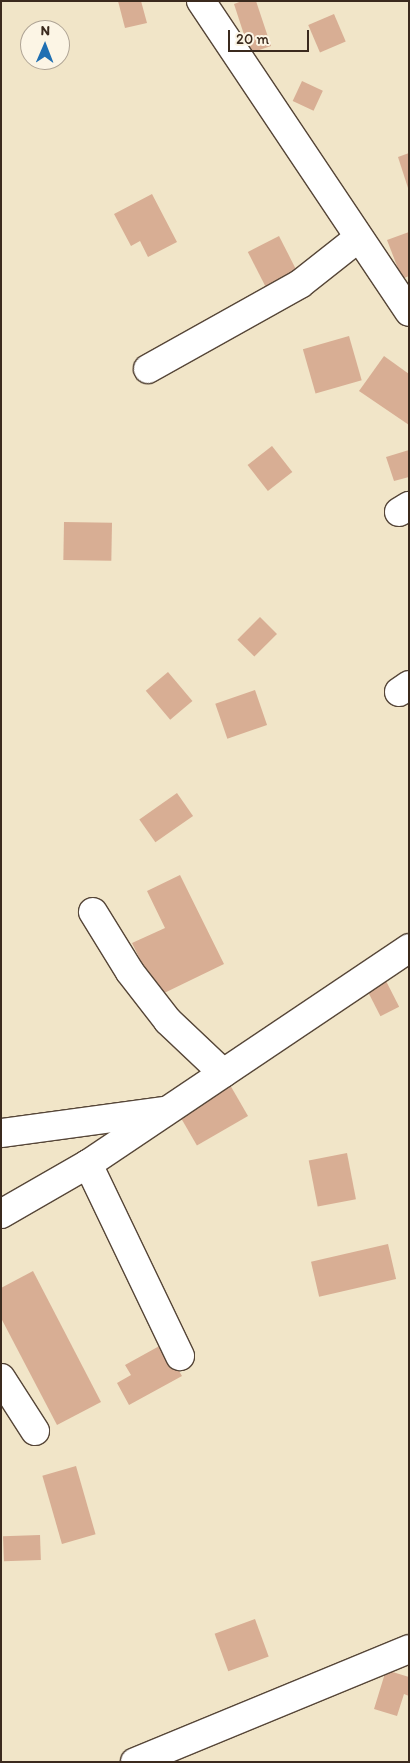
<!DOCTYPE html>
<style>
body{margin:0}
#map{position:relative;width:410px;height:1763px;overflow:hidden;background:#f1e5c8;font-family:Itim,sans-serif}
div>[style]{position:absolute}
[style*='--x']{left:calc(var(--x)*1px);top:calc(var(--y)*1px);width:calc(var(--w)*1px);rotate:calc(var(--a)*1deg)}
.building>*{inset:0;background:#d8ae94;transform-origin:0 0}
.roads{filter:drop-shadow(1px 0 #564638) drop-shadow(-1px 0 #564638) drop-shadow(0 1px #564638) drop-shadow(0 -1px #564638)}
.minor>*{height:28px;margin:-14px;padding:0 14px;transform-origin:14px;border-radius:14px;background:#fff}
.major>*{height:28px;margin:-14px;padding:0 14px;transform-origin:14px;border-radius:14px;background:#fff}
span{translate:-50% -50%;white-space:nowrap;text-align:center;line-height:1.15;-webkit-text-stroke:4.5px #fcf5e5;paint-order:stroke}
.frame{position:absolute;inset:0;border:2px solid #3b2a1e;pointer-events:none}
.north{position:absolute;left:20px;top:20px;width:50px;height:50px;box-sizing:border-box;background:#fcf5e5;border:1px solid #afa495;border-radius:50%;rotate:1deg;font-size:14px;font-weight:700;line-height:20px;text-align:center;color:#3b2a1e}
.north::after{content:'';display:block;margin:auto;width:18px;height:22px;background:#1f6fb2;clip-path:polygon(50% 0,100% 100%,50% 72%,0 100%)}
.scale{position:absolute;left:228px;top:30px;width:81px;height:22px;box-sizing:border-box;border:2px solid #3b2a1e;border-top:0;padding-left:6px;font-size:15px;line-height:18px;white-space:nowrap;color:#3b2a1e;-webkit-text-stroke:4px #fcf5e5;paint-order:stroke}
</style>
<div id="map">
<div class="building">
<div style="clip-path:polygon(118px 1px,141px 1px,147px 23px,125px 28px)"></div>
<div style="clip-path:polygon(242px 1px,256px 1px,271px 46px,250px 53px,234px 4px)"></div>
<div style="left:334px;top:14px;width:30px;height:28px;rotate:67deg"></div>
<div style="left:302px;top:81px;width:23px;height:22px;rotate:25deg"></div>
<div style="clip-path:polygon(409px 153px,409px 188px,408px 188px,398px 157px)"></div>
<div style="clip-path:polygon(152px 194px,177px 242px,148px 257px,140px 241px,131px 246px,114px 214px)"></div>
<div style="clip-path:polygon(409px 232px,409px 276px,402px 279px,387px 240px)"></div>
<div style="left:279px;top:236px;width:44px;height:35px;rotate:63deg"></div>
<div style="left:349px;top:336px;width:46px;height:48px;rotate:74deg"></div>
<div style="clip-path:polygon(384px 356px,409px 374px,409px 425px,359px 391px)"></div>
<div style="left:272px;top:446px;width:33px;height:31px;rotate:52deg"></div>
<div style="clip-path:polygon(409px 450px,409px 477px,394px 481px,386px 457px)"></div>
<div style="left:64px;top:522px;width:48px;height:38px;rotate:1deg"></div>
<div style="left:260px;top:617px;width:24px;height:32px;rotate:45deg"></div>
<div style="left:168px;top:672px;width:38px;height:29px;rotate:50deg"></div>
<div style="left:255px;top:690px;width:37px;height:42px;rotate:71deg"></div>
<div style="left:177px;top:793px;width:28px;height:46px;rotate:55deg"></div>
<div style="clip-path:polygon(180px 875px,224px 964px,158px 996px,132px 943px,165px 928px,147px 891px)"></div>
<div style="left:386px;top:981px;width:29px;height:21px;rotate:63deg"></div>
<div style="left:226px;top:1078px;width:44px;height:59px;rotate:60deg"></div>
<div style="left:347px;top:1153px;width:47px;height:39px;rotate:79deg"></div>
<div style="left:388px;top:1244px;width:36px;height:79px;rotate:77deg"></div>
<div style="clip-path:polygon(33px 1271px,101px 1402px,57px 1425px,1px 1318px,1px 1288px)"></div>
<div style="clip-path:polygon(163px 1344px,182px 1376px,129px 1405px,117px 1383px,131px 1375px,125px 1365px)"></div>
<div style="left:76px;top:1466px;width:71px;height:35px;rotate:74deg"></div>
<div style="left:40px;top:1535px;width:25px;height:37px;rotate:88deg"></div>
<div style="left:255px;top:1619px;width:40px;height:43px;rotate:70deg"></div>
<div style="clip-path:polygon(386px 1670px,409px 1677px,409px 1696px,404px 1694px,397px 1716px,374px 1709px)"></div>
</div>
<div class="roads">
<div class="minor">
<div style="--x:148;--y:369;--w:174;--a:-29.2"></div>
<div style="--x:300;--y:284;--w:73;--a:-38.3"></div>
<div style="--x:399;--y:512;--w:12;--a:-31"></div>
<div style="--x:399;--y:692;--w:12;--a:-35"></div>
<div style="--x:93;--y:912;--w:70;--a:58.3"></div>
<div style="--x:130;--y:972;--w:62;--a:52.2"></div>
<div style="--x:168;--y:1021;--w:76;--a:43.4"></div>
<div style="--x:1;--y:1133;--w:164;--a:-7.7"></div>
<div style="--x:88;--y:1164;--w:213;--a:64.4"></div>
<div style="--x:1;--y:1214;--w:100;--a:-29.9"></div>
<div style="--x:88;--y:1164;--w:387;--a:-33.9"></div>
<div style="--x:1;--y:1378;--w:63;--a:57.3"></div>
<div style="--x:135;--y:1762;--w:296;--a:-22.4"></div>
</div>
<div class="major">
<div style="--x:201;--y:1;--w:374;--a:56.2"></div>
</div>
</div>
<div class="frame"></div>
<div class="north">N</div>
<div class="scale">20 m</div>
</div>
